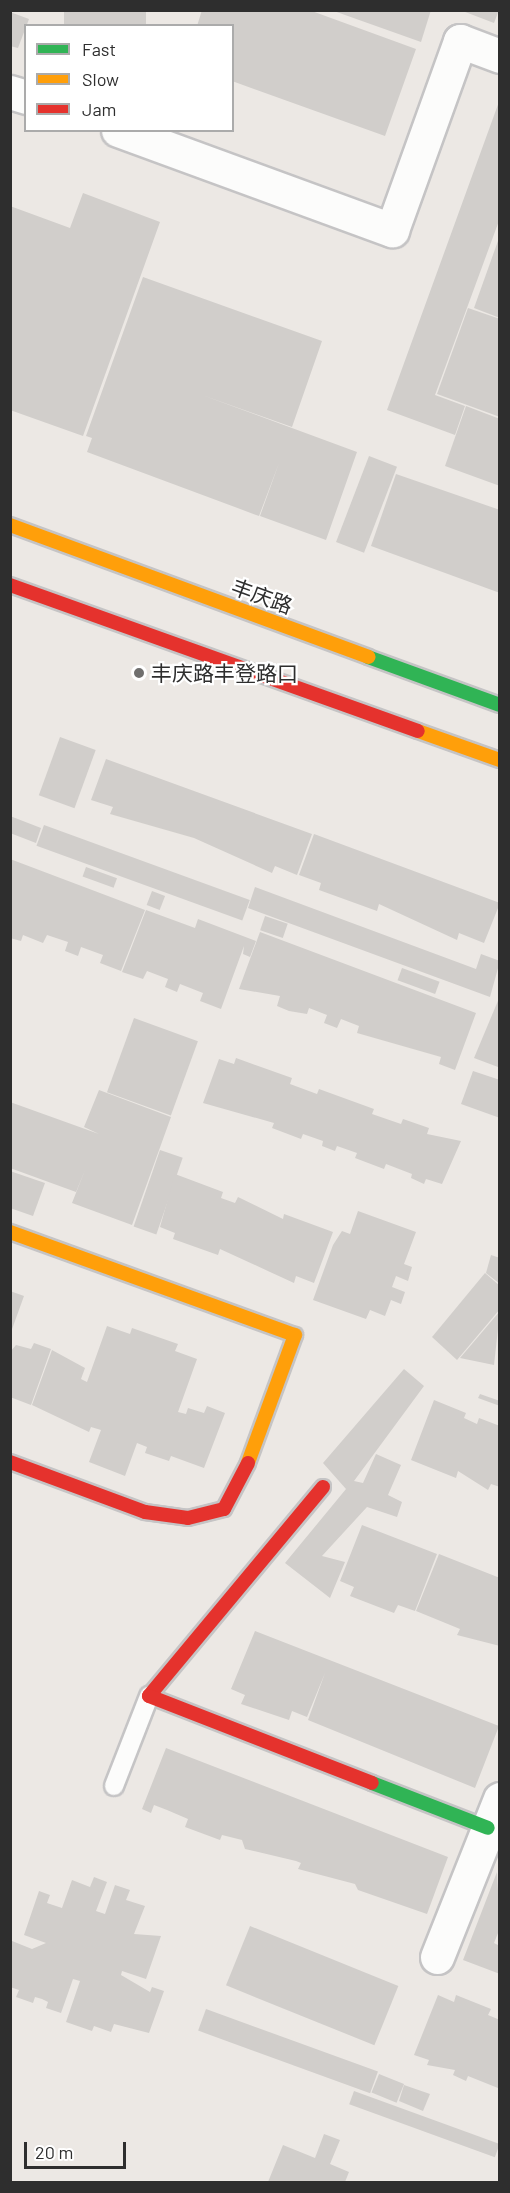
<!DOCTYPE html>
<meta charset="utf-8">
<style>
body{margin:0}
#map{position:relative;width:510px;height:2193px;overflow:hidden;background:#ece8e4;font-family:Barlow,"Noto Sans SC",sans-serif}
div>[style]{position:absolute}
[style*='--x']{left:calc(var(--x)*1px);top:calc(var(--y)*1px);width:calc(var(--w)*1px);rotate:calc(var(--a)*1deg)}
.building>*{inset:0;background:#d1cecb;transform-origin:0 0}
.roads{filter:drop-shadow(2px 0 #c5c4c5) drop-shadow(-2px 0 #c5c4c5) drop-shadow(0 2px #c5c4c5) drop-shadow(0 -2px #c5c4c5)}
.lane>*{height:18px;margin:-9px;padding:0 9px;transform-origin:9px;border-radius:9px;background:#fcfcfb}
.street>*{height:33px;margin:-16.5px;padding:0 16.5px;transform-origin:16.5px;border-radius:16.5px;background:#fcfcfb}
.fast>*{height:14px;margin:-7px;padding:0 7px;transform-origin:7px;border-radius:7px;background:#30b455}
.slow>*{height:14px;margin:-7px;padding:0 7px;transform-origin:7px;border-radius:7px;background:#ff9f0a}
.jam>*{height:14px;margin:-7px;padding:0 7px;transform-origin:7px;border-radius:7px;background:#e5322d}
.dots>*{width:16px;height:16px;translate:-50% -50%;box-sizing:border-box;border:3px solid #fff;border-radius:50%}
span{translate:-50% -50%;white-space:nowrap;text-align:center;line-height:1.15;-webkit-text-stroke:4.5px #fff;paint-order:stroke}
.street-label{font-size:21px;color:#2e2e2e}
.poi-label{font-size:21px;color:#2e2e2e}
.left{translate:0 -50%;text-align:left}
.frame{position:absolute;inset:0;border:12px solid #2e2e2e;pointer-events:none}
.legend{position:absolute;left:24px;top:24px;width:210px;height:108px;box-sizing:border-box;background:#fff;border:2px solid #ababab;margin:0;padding:8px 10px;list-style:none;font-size:18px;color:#2e2e2e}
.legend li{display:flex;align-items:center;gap:12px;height:30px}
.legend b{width:30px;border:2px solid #ababab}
.scale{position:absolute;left:24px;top:2142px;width:102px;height:27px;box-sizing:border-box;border:3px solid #2e2e2e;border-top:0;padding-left:8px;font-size:18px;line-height:21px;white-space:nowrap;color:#2e2e2e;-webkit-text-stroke:4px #fff;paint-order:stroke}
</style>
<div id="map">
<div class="building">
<div style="left:64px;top:10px;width:82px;height:17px"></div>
<div style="clip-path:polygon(202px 10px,309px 10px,416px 49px,385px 136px,232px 81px,232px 26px,197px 26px)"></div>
<div style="clip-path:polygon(331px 10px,431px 10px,421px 42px)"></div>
<div style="clip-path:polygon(460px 10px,499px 10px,494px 23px)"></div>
<div style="clip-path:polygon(10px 12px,29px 19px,18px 48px,10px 46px)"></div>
<div style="clip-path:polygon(500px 99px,500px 218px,435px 395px,465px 406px,455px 435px,387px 410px)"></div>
<div style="clip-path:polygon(83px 193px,160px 222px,83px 436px,10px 410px,10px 206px,70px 228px)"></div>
<div style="clip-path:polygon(499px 238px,500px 238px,500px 318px,474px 308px)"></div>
<div style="clip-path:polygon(143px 277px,322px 341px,292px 427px,202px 395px,357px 452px,326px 540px,260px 516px,279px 463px,259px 516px,87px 452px,92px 438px,86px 436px)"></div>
<div style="clip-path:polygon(468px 308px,500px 319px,500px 417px,437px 394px)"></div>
<div style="clip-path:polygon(466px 406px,500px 419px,500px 486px,445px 466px)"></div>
<div style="left:369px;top:456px;width:30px;height:92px;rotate:21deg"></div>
<div style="clip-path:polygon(396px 474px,500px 510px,500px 593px,371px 546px)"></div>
<div style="left:60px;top:737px;width:38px;height:62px;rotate:20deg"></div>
<div style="clip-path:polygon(106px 759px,312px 834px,297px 875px,275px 866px,272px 873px,194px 838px,110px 814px,113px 807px,91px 800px)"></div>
<div style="clip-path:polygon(10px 816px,41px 828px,36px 843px,10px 833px)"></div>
<div style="left:44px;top:825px;width:219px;height:22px;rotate:20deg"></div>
<div style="clip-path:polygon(314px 834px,500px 903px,484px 943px,459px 933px,457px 940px,379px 904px,377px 911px,319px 890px,321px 883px,299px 875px)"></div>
<div style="clip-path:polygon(10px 859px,145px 910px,121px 971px,100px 963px,103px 955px,81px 947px,78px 956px,65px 951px,68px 942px,47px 935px,43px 943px,23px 935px,21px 941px,10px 938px)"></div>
<div style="left:86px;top:867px;width:33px;height:10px;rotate:20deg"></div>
<div style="clip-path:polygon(255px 887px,476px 969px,481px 954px,500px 961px,490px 997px,248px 908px)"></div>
<div style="left:152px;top:891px;width:14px;height:15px;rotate:21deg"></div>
<div style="clip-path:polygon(146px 910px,195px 928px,198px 919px,256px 941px,250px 957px,243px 954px,244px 946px,221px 1009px,200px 1001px,203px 993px,180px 984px,177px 992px,165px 987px,168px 979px,147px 971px,143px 979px,122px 972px)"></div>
<div style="left:265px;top:916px;width:24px;height:15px;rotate:19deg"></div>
<div style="clip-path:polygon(260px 932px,476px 1013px,455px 1070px,439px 1064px,441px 1057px,357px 1033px,359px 1026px,341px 1019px,337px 1028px,324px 1023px,327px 1015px,309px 1008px,307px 1014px,289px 1011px,277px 1006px,280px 996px,239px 989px)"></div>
<div style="left:402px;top:968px;width:40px;height:13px;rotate:20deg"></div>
<div style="clip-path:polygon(500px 996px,500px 1063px,498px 1067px,474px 1058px)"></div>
<div style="left:134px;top:1018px;width:68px;height:79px;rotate:20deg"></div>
<div style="clip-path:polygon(236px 1058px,292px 1078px,290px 1084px,317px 1094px,319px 1089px,374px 1109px,372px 1114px,401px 1124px,403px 1119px,429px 1128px,427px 1134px,461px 1141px,442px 1184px,426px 1179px,424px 1184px,411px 1178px,412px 1174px,386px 1164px,384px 1169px,355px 1158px,357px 1153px,337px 1146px,335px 1151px,322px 1146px,323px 1141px,303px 1134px,301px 1139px,272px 1128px,274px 1123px,203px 1103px,219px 1059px,234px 1064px)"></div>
<div style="clip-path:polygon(473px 1071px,500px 1080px,500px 1118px,461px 1104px)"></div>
<div style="clip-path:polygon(99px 1090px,171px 1117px,132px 1225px,72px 1203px,85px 1170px,76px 1192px,10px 1168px,10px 1102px,99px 1134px,84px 1127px)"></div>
<div style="left:160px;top:1150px;width:24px;height:81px;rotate:19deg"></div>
<div style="clip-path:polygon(10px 1171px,45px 1183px,33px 1216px,10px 1208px)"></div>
<div style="clip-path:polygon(175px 1174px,223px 1192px,221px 1198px,235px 1203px,238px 1197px,283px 1219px,284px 1214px,333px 1232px,314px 1283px,296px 1276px,294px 1283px,220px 1249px,218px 1255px,173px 1239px,175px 1233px,160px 1227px)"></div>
<div style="clip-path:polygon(358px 1211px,416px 1232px,404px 1264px,412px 1267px,408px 1281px,396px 1276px,392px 1287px,405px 1292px,401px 1304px,391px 1300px,385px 1316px,370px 1310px,366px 1319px,313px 1300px,333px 1245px,342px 1231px,350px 1234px)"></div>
<div style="clip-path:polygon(491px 1255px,500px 1258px,500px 1284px,486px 1273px)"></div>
<div style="clip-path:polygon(485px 1273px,500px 1286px,500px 1309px,457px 1360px,432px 1337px)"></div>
<div style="clip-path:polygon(10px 1291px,24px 1296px,11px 1332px,10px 1332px)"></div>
<div style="clip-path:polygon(500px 1311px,494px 1365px,460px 1358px)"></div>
<div style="clip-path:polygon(107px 1326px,130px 1334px,132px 1328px,178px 1344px,175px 1351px,197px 1359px,178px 1412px,186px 1414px,188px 1408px,204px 1413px,207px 1406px,225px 1413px,204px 1468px,171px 1456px,169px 1461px,145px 1453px,147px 1447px,137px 1443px,125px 1476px,89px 1462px,101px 1430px,91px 1427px,89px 1432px,32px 1405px,52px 1350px,85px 1368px,81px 1379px,87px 1382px)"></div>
<div style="clip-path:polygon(34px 1343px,51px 1349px,31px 1405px,10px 1397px,10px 1352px,16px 1345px,31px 1349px)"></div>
<div style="clip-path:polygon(404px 1369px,424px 1386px,354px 1481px,363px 1483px,376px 1454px,401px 1465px,388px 1495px,402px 1502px,397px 1517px,367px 1507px,322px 1556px,345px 1562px,330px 1598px,285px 1563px,346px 1489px,323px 1463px)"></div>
<div style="clip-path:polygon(480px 1394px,500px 1401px,500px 1406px,478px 1398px)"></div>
<div style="clip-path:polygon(434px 1400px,466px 1413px,464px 1418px,477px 1424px,479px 1418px,500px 1426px,500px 1487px,491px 1484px,488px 1490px,458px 1471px,456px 1478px,411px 1460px)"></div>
<div style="clip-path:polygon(362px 1525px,437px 1554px,415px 1611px,398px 1605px,394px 1613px,350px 1596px,354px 1587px,340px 1581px)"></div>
<div style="clip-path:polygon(439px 1554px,500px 1578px,500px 1646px,457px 1635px,460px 1629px,416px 1611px)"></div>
<div style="clip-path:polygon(255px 1631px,499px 1726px,475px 1788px,308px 1720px,325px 1673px,307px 1717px,292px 1711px,289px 1720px,241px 1704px,245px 1695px,231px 1689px)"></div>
<div style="clip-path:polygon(166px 1748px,448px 1857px,427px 1914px,358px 1890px,355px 1884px,298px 1869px,301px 1863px,296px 1861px,245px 1849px,242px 1840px,222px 1835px,220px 1840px,185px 1827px,188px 1819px,167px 1810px,154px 1805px,151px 1813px,142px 1809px)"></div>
<div style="clip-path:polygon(497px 1872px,500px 1928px,494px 1943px,500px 1946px,500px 1974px,463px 1960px)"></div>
<div style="clip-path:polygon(94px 1877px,107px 1882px,96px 1911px,105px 1914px,115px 1885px,130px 1890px,126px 1900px,145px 1906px,134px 1934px,161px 1936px,146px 1979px,122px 1971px,121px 1975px,150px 1992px,152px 1987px,164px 1991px,149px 2033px,114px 2024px,111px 2032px,94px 2026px,92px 2031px,66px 2022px,80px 1981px,73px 1979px,61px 2013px,46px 2008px,48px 2002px,42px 1999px,35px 1997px,33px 2003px,16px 1997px,19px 1990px,10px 1987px,10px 1935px,12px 1941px,32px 1949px,46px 1943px,24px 1935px,39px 1891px,50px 1895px,47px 1903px,62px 1908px,72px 1880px,90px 1887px)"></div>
<div style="left:250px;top:1926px;width:160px;height:64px;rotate:22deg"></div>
<div style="clip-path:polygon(438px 1995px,454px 2002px,456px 1995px,491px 2009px,488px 2015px,500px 2020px,500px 2095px,498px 2088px,468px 2076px,466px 2081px,453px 2075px,455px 2070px,427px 2065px,429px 2060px,414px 2055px)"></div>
<div style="left:206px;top:2009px;width:183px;height:23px;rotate:20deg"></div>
<div style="left:379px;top:2074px;width:27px;height:20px;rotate:22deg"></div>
<div style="clip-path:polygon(404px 2085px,430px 2094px,423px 2111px,399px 2101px)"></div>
<div style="left:354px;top:2091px;width:155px;height:14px;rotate:20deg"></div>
<div style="clip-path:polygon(324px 2134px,340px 2140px,330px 2164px,349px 2172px,345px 2182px,268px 2182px,283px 2145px,315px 2158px)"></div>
</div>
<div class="roads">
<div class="lane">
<div style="--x:114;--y:1786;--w:97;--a:-68.7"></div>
</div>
<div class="street">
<div style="--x:10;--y:92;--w:17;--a:17"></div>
<div style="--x:118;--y:130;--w:292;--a:20.1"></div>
<div style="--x:392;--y:230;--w:201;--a:-70.2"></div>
<div style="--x:460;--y:41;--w:43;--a:20.6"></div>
<div style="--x:437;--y:1957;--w:170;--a:-68.3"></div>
</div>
<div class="fast">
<div style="--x:368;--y:657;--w:140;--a:20"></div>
<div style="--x:372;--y:1783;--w:124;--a:21.2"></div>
</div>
<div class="slow">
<div style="--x:10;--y:525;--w:382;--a:20.2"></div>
<div style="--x:418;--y:731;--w:87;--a:19.5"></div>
<div style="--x:10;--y:1232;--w:303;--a:19.9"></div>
<div style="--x:295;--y:1335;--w:136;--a:110.2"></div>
</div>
<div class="jam">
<div style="--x:10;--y:585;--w:433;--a:19.7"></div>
<div style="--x:10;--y:1462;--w:144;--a:20.3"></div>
<div style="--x:145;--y:1512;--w:43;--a:7.9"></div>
<div style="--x:188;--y:1518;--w:37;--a:-14"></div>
<div style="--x:224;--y:1509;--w:52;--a:-62.4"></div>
<div style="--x:323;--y:1487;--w:272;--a:129.8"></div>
<div style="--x:149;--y:1696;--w:239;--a:21.3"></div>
</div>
</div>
<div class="dots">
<div style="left:139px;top:673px;background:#706f6e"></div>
</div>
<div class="street-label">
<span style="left:262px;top:596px;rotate:20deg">丰庆路</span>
</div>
<div class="poi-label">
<span class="left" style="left:151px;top:673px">丰庆路丰登路口</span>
</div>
<div class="frame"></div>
<ul class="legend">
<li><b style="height:8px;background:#30b455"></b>Fast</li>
<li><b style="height:8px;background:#ff9f0a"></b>Slow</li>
<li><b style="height:8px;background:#e5322d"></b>Jam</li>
</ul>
<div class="scale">20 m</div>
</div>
